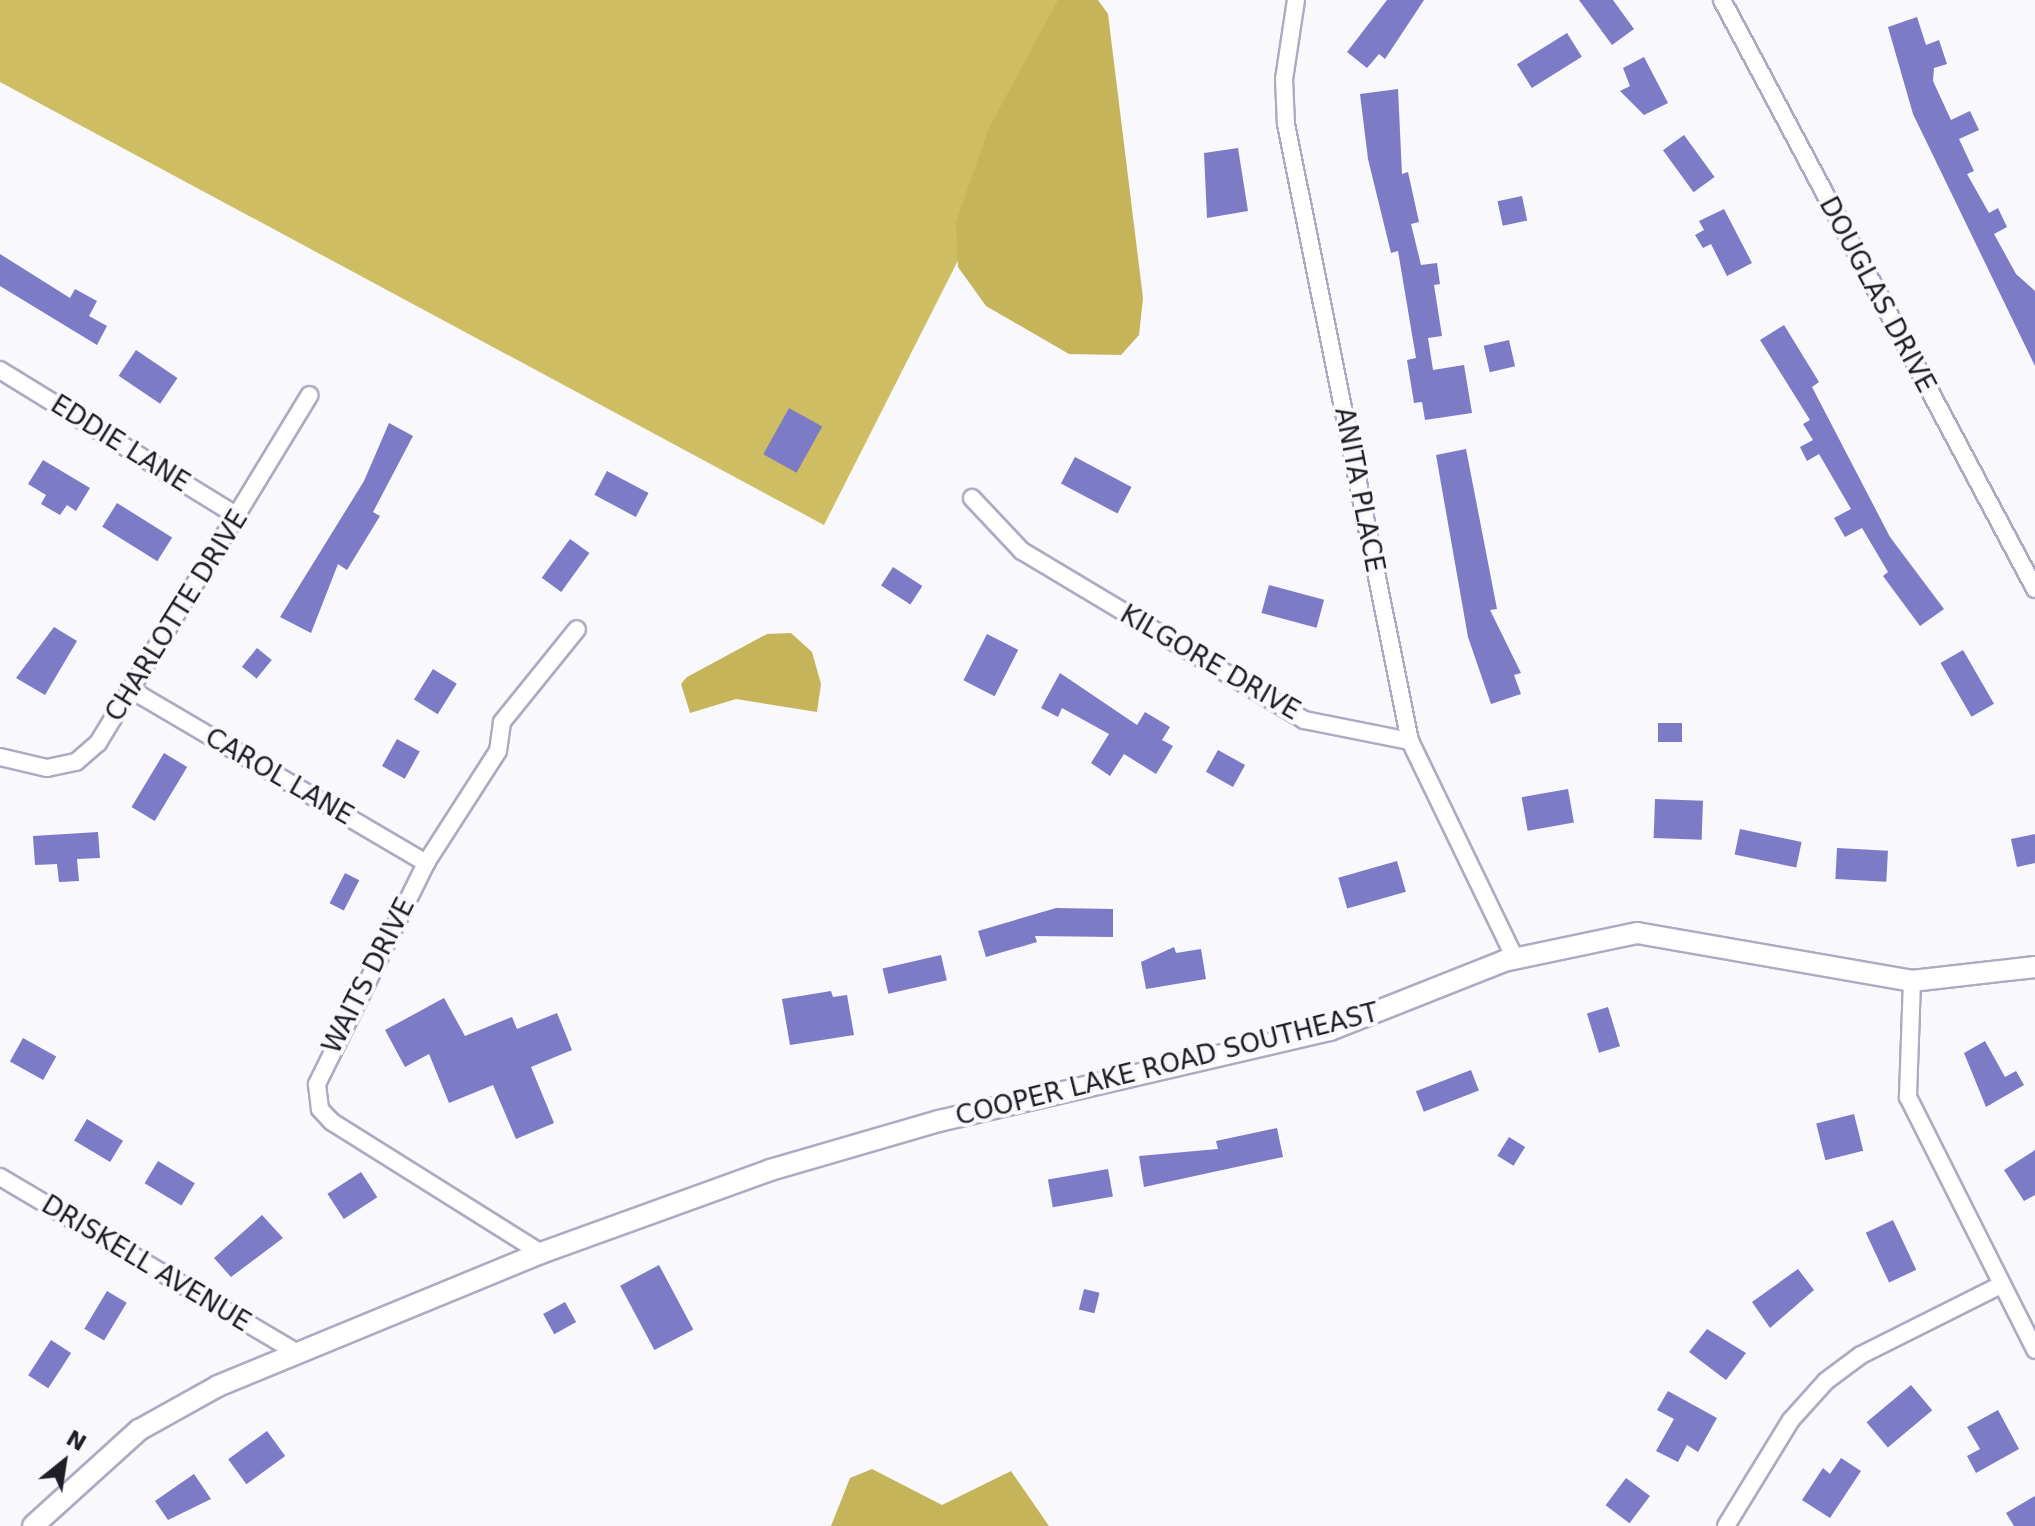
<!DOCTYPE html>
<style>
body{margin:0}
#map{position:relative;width:2035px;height:1526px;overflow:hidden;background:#f8f8fd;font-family:"DejaVu Sans",sans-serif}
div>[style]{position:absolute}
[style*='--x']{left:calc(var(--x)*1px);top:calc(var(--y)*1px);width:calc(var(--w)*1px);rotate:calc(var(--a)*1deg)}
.forest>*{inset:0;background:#cebd62}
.water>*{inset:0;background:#c5b459}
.building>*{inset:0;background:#7d7ac6;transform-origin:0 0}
.roads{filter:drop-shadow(2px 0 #abacc1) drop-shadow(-2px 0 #abacc1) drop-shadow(0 2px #abacc1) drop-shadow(0 -2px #abacc1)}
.minor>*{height:16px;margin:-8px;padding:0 8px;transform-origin:8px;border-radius:8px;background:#fff}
.tertiary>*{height:20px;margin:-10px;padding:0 10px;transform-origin:10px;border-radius:10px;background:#fff}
span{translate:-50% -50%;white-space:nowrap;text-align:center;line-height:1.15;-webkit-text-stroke:8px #f8f8fd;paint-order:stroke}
.street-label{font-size:26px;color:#1e1e26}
.north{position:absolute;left:24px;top:1422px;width:80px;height:80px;-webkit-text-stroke:6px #f8f8fd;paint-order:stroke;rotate:30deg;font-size:22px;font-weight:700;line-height:32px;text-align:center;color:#1e1e26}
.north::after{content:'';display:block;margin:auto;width:28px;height:36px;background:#1e1e26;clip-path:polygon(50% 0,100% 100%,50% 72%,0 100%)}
</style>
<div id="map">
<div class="forest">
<div style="clip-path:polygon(0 0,1090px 0,824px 525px,0 82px)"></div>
</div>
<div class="water">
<div style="clip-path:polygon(1058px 0,1098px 0,1108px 14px,1143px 298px,1139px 335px,1121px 355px,1069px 354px,986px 306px,958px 267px,956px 222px,989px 128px)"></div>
<div style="clip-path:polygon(791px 633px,812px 652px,821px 684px,817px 712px,736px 699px,690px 713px,681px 684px,687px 677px,767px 634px)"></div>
<div style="clip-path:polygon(872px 1469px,942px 1505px,1011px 1471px,1049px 1526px,831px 1526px,850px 1478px)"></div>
</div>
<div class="building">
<div style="clip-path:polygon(1387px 0,1424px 0,1385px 59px,1379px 54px,1367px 68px,1347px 52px)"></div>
<div style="clip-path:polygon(1579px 0,1613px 0,1634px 29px,1612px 45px)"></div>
<div style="clip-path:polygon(1917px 17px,1926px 45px,1939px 40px,1947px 64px,1934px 68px,1933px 81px,1951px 120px,1970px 111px,1979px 130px,1959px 139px,1974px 171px,1967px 174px,1989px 213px,1998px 208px,2007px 227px,1994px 234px,2016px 274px,2035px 291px,2035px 366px,1913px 114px,1888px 27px)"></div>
<div style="left:1567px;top:33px;width:28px;height:59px;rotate:58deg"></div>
<div style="clip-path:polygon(1644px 57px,1668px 103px,1644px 115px,1620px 91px,1630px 86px,1623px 68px)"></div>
<div style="clip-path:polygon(1398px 89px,1402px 174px,1408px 172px,1419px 222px,1411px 224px,1421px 265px,1437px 263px,1440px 284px,1434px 285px,1442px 336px,1428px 338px,1433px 370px,1464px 365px,1472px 413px,1425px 420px,1422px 402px,1414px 403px,1407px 360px,1416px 358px,1398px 251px,1391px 253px,1368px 159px,1360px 94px)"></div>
<div style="left:1684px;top:135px;width:52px;height:26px;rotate:54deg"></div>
<div style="clip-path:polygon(1238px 148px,1248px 211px,1207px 218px,1204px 153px)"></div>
<div style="left:1522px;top:196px;width:25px;height:25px;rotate:78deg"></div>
<div style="clip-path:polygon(1724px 209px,1752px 263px,1727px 276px,1711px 244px,1703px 248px,1695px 235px,1704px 230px,1699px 221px)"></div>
<div style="clip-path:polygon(0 254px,70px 298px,75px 289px,97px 301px,89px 316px,107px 326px,97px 345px,0 286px)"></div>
<div style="clip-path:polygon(1784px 325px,1819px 382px,1812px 387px,1890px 537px,1944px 609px,1920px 626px,1883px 576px,1888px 572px,1862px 528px,1845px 537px,1834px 518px,1851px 509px,1819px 454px,1807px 461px,1800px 447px,1813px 440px,1803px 424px,1810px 420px,1760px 340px)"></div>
<div style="left:1509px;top:340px;width:27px;height:26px;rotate:77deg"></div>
<div style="left:136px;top:350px;width:50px;height:31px;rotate:34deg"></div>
<div style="left:789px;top:408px;width:38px;height:53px;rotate:29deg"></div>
<div style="clip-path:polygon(389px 423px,413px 436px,373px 512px,380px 516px,347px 570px,338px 564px,311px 633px,280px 617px,364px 481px)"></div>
<div style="clip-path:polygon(1466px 449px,1497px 609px,1490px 610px,1521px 673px,1514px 675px,1521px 694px,1491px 704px,1468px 637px,1436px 455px)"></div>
<div style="left:1075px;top:457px;width:64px;height:30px;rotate:28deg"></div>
<div style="clip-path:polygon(43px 460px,90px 488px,76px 511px,67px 505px,60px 515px,41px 504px,46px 495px,28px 484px)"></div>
<div style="left:607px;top:471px;width:47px;height:27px;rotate:28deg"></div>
<div style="left:117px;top:503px;width:65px;height:28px;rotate:32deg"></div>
<div style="left:570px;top:539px;width:24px;height:48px;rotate:36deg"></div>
<div style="left:893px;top:567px;width:35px;height:22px;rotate:33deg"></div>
<div style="left:1269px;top:585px;width:57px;height:29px;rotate:15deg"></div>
<div style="clip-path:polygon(54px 627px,77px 641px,45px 695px,16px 678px)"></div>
<div style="left:987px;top:634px;width:35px;height:52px;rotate:27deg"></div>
<div style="left:257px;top:648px;width:19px;height:24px;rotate:39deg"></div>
<div style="left:1963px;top:650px;width:62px;height:26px;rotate:60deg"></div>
<div style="left:433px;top:669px;width:28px;height:36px;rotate:32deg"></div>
<div style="clip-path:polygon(1060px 673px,1137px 725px,1145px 712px,1170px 727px,1162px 740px,1173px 746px,1156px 774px,1124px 754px,1110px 776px,1091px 763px,1109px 734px,1062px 708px,1058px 717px,1041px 708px)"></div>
<div style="left:1658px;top:723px;width:24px;height:19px"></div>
<div style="left:397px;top:739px;width:26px;height:31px;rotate:29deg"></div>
<div style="left:1218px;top:750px;width:31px;height:25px;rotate:29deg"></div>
<div style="left:164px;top:753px;width:27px;height:63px;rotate:31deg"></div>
<div style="left:1568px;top:789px;width:34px;height:47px;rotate:80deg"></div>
<div style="left:1655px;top:799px;width:48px;height:39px;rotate:2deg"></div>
<div style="left:1740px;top:829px;width:63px;height:26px;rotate:12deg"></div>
<div style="clip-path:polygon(98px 832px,100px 858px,77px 859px,79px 881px,59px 882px,57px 864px,35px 865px,33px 836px)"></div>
<div style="clip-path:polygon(2035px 834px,2035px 863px,2017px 867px,2011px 839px)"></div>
<div style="left:1837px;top:848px;width:51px;height:31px;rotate:3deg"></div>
<div style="left:1397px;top:861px;width:32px;height:61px;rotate:74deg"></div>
<div style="left:345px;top:873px;width:16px;height:34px;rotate:27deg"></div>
<div style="clip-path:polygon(1056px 908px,1113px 909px,1113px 937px,1035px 936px,1037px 942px,986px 957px,978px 931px)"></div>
<div style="clip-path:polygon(1174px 947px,1176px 953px,1201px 949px,1206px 979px,1146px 989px,1141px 962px)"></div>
<div style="left:941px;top:955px;width:26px;height:60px;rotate:77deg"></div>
<div style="clip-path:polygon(831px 991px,833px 997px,847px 995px,854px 1035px,790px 1045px,782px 999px)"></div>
<div style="clip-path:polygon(444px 998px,465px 1036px,512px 1017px,517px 1029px,557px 1013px,572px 1050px,531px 1067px,554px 1123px,516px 1139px,493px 1085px,449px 1103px,429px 1054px,405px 1067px,385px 1030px)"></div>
<div style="left:1608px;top:1007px;width:41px;height:22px;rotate:73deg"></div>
<div style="left:23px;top:1038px;width:38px;height:27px;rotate:29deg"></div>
<div style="clip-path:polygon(1985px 1041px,2005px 1077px,2016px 1071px,2024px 1085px,1986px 1107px,1964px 1053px)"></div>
<div style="left:1471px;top:1070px;width:22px;height:59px;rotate:69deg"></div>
<div style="left:1854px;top:1114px;width:38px;height:39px;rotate:76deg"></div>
<div style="left:87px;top:1119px;width:42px;height:25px;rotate:31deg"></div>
<div style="clip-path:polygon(1277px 1128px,1283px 1157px,1144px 1187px,1139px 1156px,1218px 1149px,1216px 1141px)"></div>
<div style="left:1509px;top:1137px;width:19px;height:22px;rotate:32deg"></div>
<div style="clip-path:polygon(2035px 1150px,2035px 1195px,2024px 1201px,2004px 1170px)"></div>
<div style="left:158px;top:1161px;width:43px;height:26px;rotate:31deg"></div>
<div style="left:1108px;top:1169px;width:28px;height:61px;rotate:80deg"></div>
<div style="left:361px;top:1172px;width:30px;height:40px;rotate:57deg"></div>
<div style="clip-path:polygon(262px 1215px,283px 1238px,231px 1277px,214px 1258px)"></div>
<div style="left:1893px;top:1220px;width:55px;height:30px;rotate:65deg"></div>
<div style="left:659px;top:1265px;width:73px;height:44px;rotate:62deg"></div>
<div style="clip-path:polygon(1798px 1269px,1814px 1290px,1770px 1328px,1752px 1302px)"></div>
<div style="left:1084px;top:1289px;width:16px;height:21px;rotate:14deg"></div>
<div style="left:107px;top:1291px;width:23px;height:44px;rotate:31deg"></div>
<div style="left:565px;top:1302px;width:23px;height:25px;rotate:61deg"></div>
<div style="clip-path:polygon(1707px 1329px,1746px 1353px,1726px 1380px,1689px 1352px)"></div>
<div style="left:51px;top:1340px;width:24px;height:42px;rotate:33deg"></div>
<div style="left:1911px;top:1385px;width:33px;height:58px;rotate:50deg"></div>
<div style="clip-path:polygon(1668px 1391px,1717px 1418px,1698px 1452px,1687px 1445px,1678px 1462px,1656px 1451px,1674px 1419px,1657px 1410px)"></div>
<div style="clip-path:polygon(1998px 1410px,2019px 1449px,1976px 1473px,1967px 1456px,1980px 1449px,1967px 1427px)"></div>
<div style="left:267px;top:1431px;width:31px;height:48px;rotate:54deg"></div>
<div style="clip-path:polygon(1841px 1458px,1861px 1471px,1830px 1518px,1802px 1500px,1823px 1468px,1830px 1474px)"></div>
<div style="clip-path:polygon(194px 1474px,211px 1499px,168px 1520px,155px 1501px)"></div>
<div style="left:1626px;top:1478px;width:30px;height:34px;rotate:37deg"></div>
<div style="clip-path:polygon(2035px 1496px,2035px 1526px,2014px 1526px,2006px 1513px)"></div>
</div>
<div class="roads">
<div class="minor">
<div style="--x:1296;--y:0;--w:80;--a:98.6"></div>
<div style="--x:1284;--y:79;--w:45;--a:87.5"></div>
<div style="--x:1286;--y:124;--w:629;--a:78.64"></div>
<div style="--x:1410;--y:741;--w:241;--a:64.2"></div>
<div style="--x:1722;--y:0;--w:667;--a:62.01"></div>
<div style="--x:0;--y:370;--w:281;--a:31.6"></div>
<div style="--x:972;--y:498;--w:73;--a:46.7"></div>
<div style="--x:1022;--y:551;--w:329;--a:30.9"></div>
<div style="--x:1304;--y:720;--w:108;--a:11.2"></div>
<div style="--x:133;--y:691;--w:340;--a:30.4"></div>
<div style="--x:0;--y:757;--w:48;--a:13.2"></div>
<div style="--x:47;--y:768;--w:30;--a:-12"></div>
<div style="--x:76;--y:762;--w:29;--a:-41"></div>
<div style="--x:98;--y:743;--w:407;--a:-58.7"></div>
<div style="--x:1912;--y:981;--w:116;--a:92"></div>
<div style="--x:1908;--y:1097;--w:283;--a:63.3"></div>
<div style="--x:0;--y:1177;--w:340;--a:30.6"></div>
<div style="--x:541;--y:1253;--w:247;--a:-147.9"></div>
<div style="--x:332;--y:1122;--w:18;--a:-133"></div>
<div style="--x:320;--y:1109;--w:25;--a:-97"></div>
<div style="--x:317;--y:1084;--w:246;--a:-63.7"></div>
<div style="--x:426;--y:863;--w:133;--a:-57.3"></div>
<div style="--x:498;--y:751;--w:29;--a:-82"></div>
<div style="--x:502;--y:722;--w:119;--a:-51.1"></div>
<div style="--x:1726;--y:1526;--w:124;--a:-58.5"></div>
<div style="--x:1791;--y:1420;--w:52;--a:-48.1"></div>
<div style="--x:1826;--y:1381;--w:44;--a:-36.6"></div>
<div style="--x:1861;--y:1355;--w:157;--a:-26.6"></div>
</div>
<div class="tertiary">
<div style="--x:33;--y:1526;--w:143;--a:-42.2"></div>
<div style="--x:139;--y:1430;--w:90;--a:-29.1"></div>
<div style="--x:218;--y:1386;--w:349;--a:-22.4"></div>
<div style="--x:541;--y:1253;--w:244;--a:-19.9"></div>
<div style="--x:770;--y:1170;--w:176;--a:-16.2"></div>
<div style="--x:939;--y:1121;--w:401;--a:-13.1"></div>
<div style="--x:1330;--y:1030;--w:187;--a:-21.6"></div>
<div style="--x:1504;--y:961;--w:136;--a:-11.9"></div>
<div style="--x:1637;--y:933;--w:279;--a:9.9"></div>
<div style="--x:1912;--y:981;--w:124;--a:-6.5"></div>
</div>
</div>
<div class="street-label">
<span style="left:1877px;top:295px;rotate:62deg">DOUGLAS DRIVE</span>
<span style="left:120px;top:444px;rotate:32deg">EDDIE LANE</span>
<span style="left:1359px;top:490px;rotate:79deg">ANITA PLACE</span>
<span style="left:177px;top:616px;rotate:-58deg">CHARLOTTE DRIVE</span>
<span style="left:1210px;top:663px;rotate:30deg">KILGORE DRIVE</span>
<span style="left:279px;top:777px;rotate:30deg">CAROL LANE</span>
<span style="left:369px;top:976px;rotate:-63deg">WAITS DRIVE</span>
<span style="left:1167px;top:1065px;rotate:-14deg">COOPER LAKE ROAD SOUTHEAST</span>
<span style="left:146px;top:1264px;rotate:31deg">DRISKELL AVENUE</span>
</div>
<div class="north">N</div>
</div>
